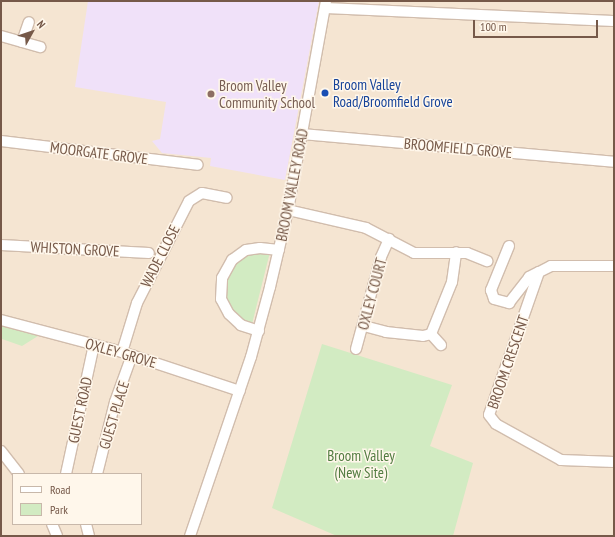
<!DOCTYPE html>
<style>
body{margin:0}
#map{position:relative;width:615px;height:537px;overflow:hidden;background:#fdf3e4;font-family:"PT Sans Narrow",sans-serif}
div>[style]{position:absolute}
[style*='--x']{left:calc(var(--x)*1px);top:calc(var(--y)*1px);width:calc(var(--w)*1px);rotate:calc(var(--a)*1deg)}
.residential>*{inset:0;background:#f5e5d2}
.education>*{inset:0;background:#f0e1f9}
.green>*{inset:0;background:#d2ebc2}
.roads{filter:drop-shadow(1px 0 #d1bdad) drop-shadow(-1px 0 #d1bdad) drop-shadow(0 1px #d1bdad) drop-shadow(0 -1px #d1bdad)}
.street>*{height:10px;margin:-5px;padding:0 5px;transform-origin:5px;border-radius:5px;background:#fff}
.dots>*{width:11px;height:11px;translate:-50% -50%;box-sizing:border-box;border:2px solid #fff7eb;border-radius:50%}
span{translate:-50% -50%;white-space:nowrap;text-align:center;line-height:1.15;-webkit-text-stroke:3px #fff7eb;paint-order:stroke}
.transit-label{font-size:15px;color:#164399}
.left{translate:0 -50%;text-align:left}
.education-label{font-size:15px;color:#785e54}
.street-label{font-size:15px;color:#765949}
.park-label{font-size:15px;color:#527c41}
.frame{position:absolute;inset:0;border:2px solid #765949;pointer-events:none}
.legend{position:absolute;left:12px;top:473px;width:130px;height:52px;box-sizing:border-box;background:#fff7eb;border:1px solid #c8b8aa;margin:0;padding:5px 7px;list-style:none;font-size:12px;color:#765949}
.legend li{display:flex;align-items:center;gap:8px;height:20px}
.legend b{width:20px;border:1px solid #c8b8aa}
.north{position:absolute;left:12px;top:12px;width:40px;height:40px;-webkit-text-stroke:3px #fff7eb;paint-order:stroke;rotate:50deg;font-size:11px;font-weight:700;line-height:16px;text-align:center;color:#765949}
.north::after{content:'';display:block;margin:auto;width:14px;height:18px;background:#765949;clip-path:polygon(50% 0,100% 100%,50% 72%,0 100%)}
.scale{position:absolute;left:473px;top:20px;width:125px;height:18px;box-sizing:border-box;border:2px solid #765949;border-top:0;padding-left:5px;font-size:12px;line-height:14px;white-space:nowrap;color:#765949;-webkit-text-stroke:3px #fff7eb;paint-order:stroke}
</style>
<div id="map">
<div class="residential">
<div style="clip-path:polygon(evenodd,1px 1px,614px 1px,614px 536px,1px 536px,1px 1px,13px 474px,141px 474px,141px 524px,13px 524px,13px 474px)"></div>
</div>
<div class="education">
<div style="clip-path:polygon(88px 1px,319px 1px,285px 180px,210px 166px,211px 158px,162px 153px,152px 141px,160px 139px,166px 102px,75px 87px)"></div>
</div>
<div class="green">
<div style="clip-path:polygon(270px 252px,252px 324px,244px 322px,231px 310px,226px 297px,226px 274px,231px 265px,250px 253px)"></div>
<div style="clip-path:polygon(1px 325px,38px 336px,22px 346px,2px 339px)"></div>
<div style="clip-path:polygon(322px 344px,452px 385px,430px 446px,473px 463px,453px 536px,337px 536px,272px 508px)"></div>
</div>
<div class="roads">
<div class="street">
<div style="--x:325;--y:8;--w:289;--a:2.6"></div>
<div style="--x:1;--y:36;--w:41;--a:15.8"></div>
<div style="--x:22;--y:42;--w:21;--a:-71"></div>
<div style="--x:302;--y:134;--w:313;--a:5.1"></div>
<div style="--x:1;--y:141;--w:198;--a:6.9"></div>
<div style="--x:288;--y:210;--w:80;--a:13"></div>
<div style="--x:366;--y:228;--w:54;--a:27.5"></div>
<div style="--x:414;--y:253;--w:53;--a:0"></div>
<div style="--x:467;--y:253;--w:22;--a:22"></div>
<div style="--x:1;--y:245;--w:148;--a:3.1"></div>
<div style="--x:509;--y:246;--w:48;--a:112.2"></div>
<div style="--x:491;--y:290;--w:9;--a:72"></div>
<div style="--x:494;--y:299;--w:16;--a:15"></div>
<div style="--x:509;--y:303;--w:33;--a:-52"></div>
<div style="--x:529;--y:277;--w:11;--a:-27"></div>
<div style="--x:614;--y:266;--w:63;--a:180"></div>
<div style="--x:551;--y:266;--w:13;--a:153"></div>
<div style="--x:539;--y:272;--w:151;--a:109.3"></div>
<div style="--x:489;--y:415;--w:11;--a:52"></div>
<div style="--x:496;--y:424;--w:74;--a:29"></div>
<div style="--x:561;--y:460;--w:53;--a:2.2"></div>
<div style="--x:1;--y:320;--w:125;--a:14.8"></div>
<div style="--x:122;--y:352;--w:124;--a:18.3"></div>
<div style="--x:364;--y:326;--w:23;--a:15"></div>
<div style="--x:386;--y:332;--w:37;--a:6"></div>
<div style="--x:423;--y:336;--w:8;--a:-14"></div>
<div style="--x:431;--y:334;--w:56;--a:-68"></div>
<div style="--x:452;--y:282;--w:30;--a:-82"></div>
<div style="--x:259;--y:331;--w:19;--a:-162"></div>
<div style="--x:241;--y:325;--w:16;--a:-137"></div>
<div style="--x:229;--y:314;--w:17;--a:-118"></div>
<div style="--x:221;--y:299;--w:21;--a:-87"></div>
<div style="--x:222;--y:278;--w:21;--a:-61"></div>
<div style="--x:232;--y:260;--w:17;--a:-36"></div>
<div style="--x:246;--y:250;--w:14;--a:-8"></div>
<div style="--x:260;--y:248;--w:19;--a:6"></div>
<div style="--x:431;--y:334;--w:15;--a:48"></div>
<div style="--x:356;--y:349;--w:95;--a:-74.8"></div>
<div style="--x:381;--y:257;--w:20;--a:-66"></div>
<div style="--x:122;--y:352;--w:51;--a:-73"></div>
<div style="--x:137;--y:303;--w:114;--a:-63"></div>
<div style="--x:189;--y:201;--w:15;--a:-32"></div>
<div style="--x:202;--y:193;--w:25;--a:11"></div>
<div style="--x:1;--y:451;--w:29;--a:52"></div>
<div style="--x:66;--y:474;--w:132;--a:-77.8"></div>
<div style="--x:97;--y:474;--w:74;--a:-76"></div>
<div style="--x:115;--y:402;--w:50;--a:-70.1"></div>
<div style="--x:52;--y:524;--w:13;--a:67"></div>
<div style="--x:86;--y:524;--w:12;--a:76"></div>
<div style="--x:190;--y:536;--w:189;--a:-71.2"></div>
<div style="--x:251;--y:357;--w:73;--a:-74.8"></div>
<div style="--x:270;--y:287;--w:79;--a:-76.8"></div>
<div style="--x:288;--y:210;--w:212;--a:-79.7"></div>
</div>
</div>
<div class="dots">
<div style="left:325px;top:93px;background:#1a4fb4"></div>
<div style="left:211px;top:94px;background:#8d6e63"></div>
</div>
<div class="transit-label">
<span class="left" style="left:333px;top:93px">Broom Valley<br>Road/Broomfield Grove</span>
</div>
<div class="education-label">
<span class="left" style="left:219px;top:94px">Broom Valley<br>Community School</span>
</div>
<div class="street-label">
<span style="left:458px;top:148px;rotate:5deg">BROOMFIELD GROVE</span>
<span style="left:99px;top:153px;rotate:7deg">MOORGATE GROVE</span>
<span style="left:292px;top:185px;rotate:-79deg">BROOM VALLEY ROAD</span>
<span style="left:75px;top:249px;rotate:3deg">WHISTON GROVE</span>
<span style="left:160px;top:256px;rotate:-63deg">WADE CLOSE</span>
<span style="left:372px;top:294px;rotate:-75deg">OXLEY COURT</span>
<span style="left:121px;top:353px;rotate:16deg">OXLEY GROVE</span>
<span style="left:508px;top:362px;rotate:-71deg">BROOM CRESCENT</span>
<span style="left:80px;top:410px;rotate:-78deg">GUEST ROAD</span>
<span style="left:114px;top:415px;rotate:-73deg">GUEST PLACE</span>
</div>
<div class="park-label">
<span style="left:361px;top:464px">Broom Valley<br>(New Site)</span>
</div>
<div class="frame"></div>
<ul class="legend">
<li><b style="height:5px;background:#fff"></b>Road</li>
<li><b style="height:11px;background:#d2ebc2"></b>Park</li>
</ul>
<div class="north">N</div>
<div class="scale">100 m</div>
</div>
